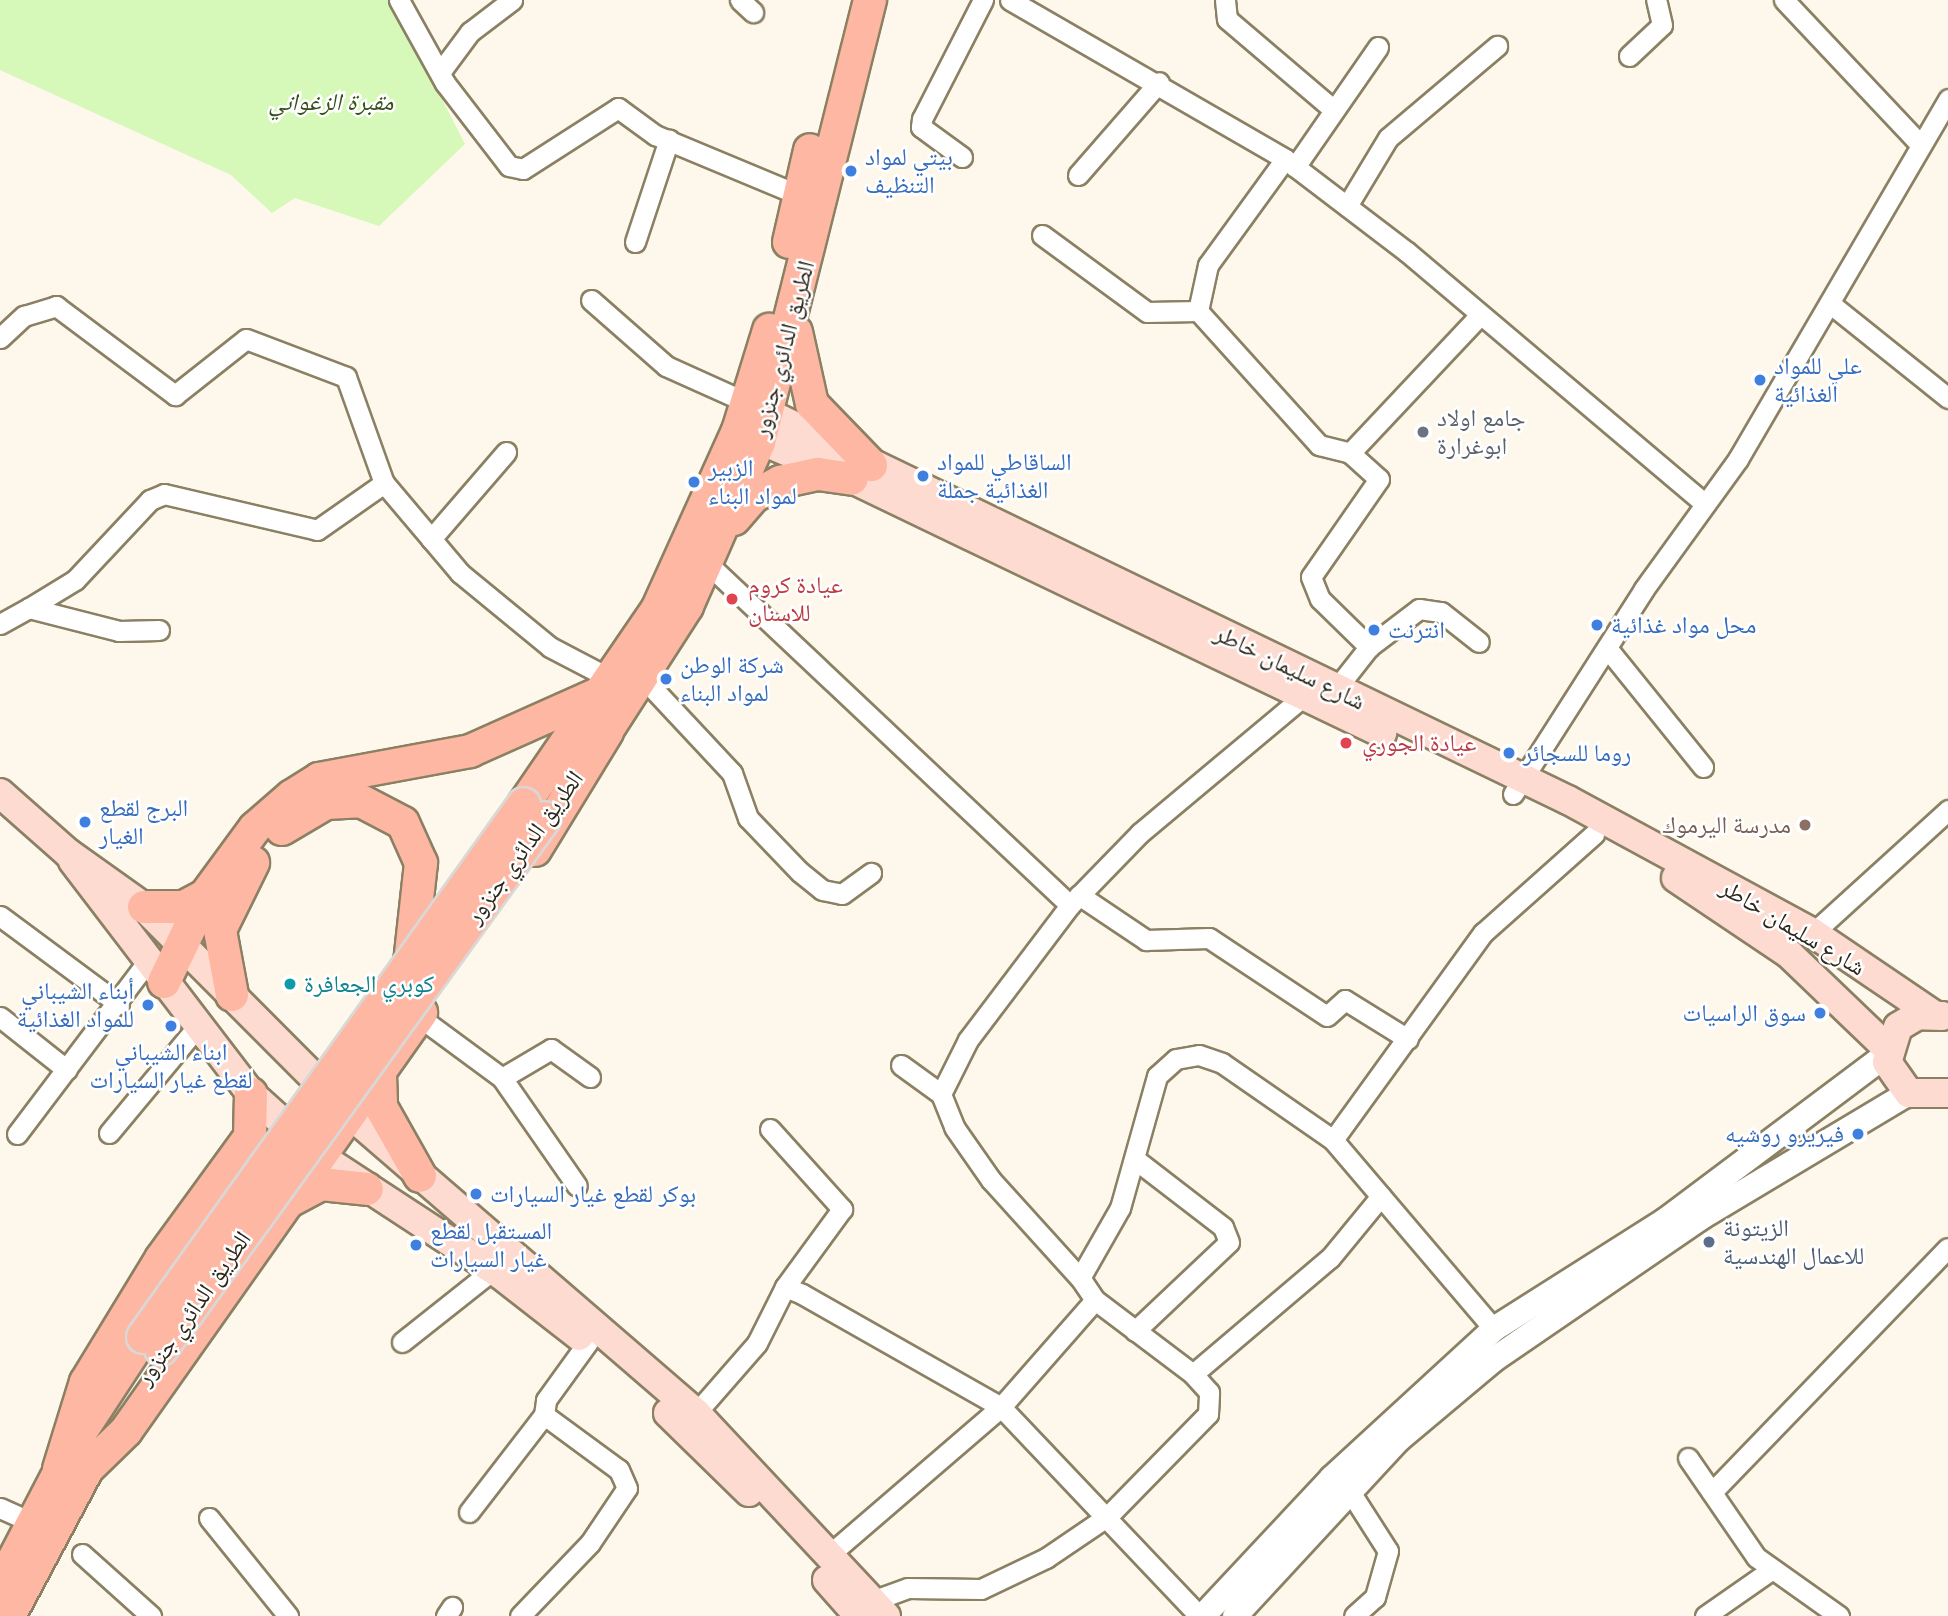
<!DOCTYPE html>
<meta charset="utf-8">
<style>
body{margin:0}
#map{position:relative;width:1948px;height:1616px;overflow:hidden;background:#fdf8eb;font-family:"Source Serif 4","Noto Naskh Arabic",serif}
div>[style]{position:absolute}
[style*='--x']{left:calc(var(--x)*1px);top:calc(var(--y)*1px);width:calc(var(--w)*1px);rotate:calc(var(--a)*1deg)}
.green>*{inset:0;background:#d6f8b9}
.roads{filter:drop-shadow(2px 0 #8b8063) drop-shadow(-2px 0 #8b8063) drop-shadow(0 2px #8b8063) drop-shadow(0 -2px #8b8063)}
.minor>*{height:19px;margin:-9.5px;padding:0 9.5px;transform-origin:9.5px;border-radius:9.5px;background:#fff}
.tertiary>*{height:24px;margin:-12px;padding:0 12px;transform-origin:12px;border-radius:12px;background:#fff}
.secondary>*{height:28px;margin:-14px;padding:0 14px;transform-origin:14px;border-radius:14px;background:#fedbd1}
.primary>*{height:32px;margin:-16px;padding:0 16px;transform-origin:16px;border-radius:16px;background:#fdb7a3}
.bridges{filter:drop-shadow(2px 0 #d9d8d6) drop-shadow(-2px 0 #d9d8d6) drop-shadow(0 2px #d9d8d6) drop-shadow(0 -2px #d9d8d6)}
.primary-bridge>*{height:32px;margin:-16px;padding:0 16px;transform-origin:16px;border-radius:16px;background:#fdb7a3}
.dots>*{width:19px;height:19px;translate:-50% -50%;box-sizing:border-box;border:4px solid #fff;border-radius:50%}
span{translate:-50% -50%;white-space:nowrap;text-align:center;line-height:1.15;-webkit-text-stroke:5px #fff;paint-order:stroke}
.park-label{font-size:24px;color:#37511c;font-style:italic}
.shop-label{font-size:24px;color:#366cbe}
.left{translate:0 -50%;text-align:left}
.right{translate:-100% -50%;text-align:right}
.street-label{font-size:24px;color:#2c271b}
.worship-label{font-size:24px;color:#5b616d}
.health-label{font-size:24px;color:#be3a42}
.education-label{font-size:24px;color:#785e54}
.culture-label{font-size:24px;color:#0d838f}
.service-label{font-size:24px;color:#4e5e75}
</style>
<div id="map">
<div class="green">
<div style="clip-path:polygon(0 0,391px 0,465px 144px,379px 226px,295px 198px,272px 213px,231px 175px,0 70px)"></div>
</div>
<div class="roads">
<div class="minor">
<div style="--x:399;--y:0;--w:95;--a:61"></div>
<div style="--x:445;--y:83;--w:105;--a:52.4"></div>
<div style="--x:509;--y:166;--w:14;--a:12"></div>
<div style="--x:523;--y:169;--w:113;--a:-32.7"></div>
<div style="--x:618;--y:108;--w:46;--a:36.1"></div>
<div style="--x:655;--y:135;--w:156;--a:22.6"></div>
<div style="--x:740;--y:0;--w:18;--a:43"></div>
<div style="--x:1010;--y:0;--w:318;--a:30"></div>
<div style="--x:1285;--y:159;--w:153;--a:37.3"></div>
<div style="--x:1407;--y:252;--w:389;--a:40.2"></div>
<div style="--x:1225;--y:0;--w:19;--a:84"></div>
<div style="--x:1227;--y:19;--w:140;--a:40.4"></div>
<div style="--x:1784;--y:0;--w:195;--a:46.7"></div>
<div style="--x:1629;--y:56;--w:45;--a:-43.2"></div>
<div style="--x:1662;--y:25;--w:26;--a:-103"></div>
<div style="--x:441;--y:71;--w:49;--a:-53.4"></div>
<div style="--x:470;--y:32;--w:53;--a:-37.3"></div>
<div style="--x:962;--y:157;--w:51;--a:-143.8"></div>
<div style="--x:921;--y:127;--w:8;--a:-83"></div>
<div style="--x:922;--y:119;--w:134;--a:-62.9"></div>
<div style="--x:1285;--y:159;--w:131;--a:126"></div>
<div style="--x:1208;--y:265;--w:47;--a:102.3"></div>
<div style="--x:1198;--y:311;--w:181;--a:47.9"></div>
<div style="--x:1319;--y:445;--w:32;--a:14"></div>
<div style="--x:1350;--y:453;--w:39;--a:42"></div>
<div style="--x:1379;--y:479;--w:119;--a:124.8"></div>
<div style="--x:1311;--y:577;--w:24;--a:68"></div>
<div style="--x:1320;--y:599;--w:69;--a:44.4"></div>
<div style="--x:1369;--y:647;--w:53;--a:128.2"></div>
<div style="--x:1295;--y:167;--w:146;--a:-55.3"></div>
<div style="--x:1078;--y:175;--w:123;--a:-48.9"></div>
<div style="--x:1347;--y:206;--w:79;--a:-58.9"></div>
<div style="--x:1388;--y:138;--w:143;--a:-40.2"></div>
<div style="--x:1042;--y:235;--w:130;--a:36.3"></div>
<div style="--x:1147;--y:312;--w:51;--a:-1.1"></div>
<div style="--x:635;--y:242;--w:108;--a:-71.7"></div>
<div style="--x:591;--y:300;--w:100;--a:41.3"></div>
<div style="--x:666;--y:366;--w:88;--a:24.2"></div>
<div style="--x:1832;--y:305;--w:149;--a:38.7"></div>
<div style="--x:0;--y:338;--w:33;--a:-43"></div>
<div style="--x:24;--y:316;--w:34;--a:-17"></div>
<div style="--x:56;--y:306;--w:149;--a:36.8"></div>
<div style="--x:175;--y:395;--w:90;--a:-38.3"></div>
<div style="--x:246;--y:339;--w:107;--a:20.8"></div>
<div style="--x:346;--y:377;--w:113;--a:70.3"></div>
<div style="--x:384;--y:483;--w:118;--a:49.8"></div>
<div style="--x:460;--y:573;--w:117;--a:39.4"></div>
<div style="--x:550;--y:647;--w:71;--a:27.6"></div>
<div style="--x:1350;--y:453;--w:190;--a:-46.7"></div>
<div style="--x:431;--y:539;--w:115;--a:-49.2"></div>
<div style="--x:709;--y:565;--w:496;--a:43.3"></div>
<div style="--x:29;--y:608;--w:54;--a:-31.3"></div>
<div style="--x:75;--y:580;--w:110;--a:-46.8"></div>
<div style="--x:150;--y:500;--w:15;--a:-23"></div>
<div style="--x:164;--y:494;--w:157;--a:13.2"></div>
<div style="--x:317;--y:530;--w:82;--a:-35"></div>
<div style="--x:0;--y:624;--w:33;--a:-29"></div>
<div style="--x:29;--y:608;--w:93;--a:14.3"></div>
<div style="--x:119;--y:631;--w:40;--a:-1.4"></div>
<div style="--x:1369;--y:647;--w:63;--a:-37.2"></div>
<div style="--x:1419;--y:609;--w:22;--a:8"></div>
<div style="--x:1441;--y:612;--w:48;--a:38.3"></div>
<div style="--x:1607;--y:648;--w:153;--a:51.1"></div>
<div style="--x:644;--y:679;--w:129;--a:46.9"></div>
<div style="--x:732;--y:773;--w:48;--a:70.4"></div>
<div style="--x:748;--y:818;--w:75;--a:46.1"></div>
<div style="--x:800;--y:872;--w:28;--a:39"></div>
<div style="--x:822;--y:890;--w:20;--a:11"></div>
<div style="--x:842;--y:894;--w:36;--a:-36"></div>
<div style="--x:1513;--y:794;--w:243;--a:-57.4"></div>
<div style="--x:1644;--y:589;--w:160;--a:-54.1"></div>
<div style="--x:1738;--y:459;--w:417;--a:-59.7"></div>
<div style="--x:1079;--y:895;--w:81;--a:33.9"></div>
<div style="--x:1146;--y:940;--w:63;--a:-1.8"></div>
<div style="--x:1209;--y:938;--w:141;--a:33.5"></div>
<div style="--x:1327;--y:1016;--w:24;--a:-42"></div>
<div style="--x:1345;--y:1000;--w:74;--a:31.8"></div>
<div style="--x:0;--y:916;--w:148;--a:36.5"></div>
<div style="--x:1813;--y:933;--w:183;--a:-42.3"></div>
<div style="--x:418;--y:1016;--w:104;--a:36.4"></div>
<div style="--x:502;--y:1078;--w:131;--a:55.2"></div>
<div style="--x:0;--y:1017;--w:85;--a:38.3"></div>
<div style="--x:901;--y:1065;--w:49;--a:35.9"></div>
<div style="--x:941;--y:1094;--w:35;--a:68"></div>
<div style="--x:954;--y:1127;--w:65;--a:55.1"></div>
<div style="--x:991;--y:1180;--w:132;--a:47.8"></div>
<div style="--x:502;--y:1078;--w:57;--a:-30.6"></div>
<div style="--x:551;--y:1049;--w:48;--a:35.7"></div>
<div style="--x:941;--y:1094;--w:60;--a:-63.4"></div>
<div style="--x:968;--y:1040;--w:169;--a:-52.9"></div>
<div style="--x:1070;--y:905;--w:100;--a:-45.8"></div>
<div style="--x:1140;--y:833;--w:214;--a:-39.9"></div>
<div style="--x:770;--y:1129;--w:108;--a:48"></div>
<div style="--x:842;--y:1209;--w:97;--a:126.2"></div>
<div style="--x:109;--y:1133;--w:138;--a:-50.3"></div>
<div style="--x:17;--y:1134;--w:216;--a:-52.9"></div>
<div style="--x:1333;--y:1140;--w:256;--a:-54.1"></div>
<div style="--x:1483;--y:933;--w:149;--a:-41.7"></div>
<div style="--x:1135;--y:1331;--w:129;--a:-43.4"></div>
<div style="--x:1229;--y:1242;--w:16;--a:-112"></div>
<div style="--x:1223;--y:1227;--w:110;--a:-142.4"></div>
<div style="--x:402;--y:1342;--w:116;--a:-38.4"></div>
<div style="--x:1193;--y:1374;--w:180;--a:-40.3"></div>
<div style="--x:1330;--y:1258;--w:80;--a:-50.6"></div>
<div style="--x:696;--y:1413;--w:93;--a:-48.9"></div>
<div style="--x:757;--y:1343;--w:63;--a:-63.4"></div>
<div style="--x:785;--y:1287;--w:18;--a:22"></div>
<div style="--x:802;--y:1294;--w:229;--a:29.6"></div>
<div style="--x:1001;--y:1407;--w:288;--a:46.5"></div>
<div style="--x:1688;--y:1458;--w:120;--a:55.5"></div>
<div style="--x:1756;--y:1557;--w:102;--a:35.4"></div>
<div style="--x:1349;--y:1490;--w:72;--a:57.4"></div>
<div style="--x:1388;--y:1551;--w:48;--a:105.8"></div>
<div style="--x:1375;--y:1597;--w:28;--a:138"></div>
<div style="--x:1712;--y:1492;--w:339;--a:-46"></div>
<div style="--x:0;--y:1508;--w:34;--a:24"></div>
<div style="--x:469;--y:1512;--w:123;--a:-52.3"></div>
<div style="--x:209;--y:1518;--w:126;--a:51.1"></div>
<div style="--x:82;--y:1554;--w:93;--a:41.9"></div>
<div style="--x:830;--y:1554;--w:225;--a:-40.7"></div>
<div style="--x:1001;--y:1407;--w:142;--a:-48.7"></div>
<div style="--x:1095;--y:1300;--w:27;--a:-124"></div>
<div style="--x:1080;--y:1278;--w:81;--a:-60.3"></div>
<div style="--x:1120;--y:1208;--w:137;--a:-74.3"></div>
<div style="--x:1157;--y:1076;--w:25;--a:-42"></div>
<div style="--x:1176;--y:1059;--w:23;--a:-10"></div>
<div style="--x:1199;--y:1055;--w:24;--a:19"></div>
<div style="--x:1222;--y:1063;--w:135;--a:34.7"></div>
<div style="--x:1333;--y:1140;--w:248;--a:49.6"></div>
<div style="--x:872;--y:1601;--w:38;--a:-20"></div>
<div style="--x:908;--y:1588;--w:73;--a:0.8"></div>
<div style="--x:981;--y:1589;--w:72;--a:-25.5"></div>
<div style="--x:1046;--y:1558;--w:75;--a:-34.1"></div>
<div style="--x:1108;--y:1516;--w:143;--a:-45.6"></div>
<div style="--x:1208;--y:1414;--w:22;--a:-87"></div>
<div style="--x:1209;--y:1392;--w:24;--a:-132"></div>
<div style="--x:1193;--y:1374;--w:123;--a:-142.9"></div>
<div style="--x:446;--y:1616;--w:11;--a:-56"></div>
<div style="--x:520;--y:1616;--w:101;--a:-46.2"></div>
<div style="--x:590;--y:1543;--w:66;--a:-56.1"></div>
<div style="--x:627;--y:1488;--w:20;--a:-114"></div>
<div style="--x:619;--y:1470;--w:93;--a:-143.7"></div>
<div style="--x:544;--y:1415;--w:15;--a:-82"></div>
<div style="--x:546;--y:1400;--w:72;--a:-54.1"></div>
<div style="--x:1705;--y:1616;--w:80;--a:-34.9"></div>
</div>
<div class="tertiary">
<div style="--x:1203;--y:1616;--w:189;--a:-46.9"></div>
<div style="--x:1332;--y:1478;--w:220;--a:-42.6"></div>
<div style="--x:1494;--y:1329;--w:204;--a:-32.4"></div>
<div style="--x:1666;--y:1220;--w:276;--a:-36.9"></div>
<div style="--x:1235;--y:1616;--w:241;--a:-47.2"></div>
<div style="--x:1399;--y:1439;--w:123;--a:-40"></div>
<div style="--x:1493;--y:1360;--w:251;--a:-34.4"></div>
<div style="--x:1700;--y:1218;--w:244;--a:-30.9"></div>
</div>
<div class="secondary">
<div style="--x:747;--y:403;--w:912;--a:25.81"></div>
<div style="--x:1568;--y:800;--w:279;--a:28.5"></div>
<div style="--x:1813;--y:933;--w:143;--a:34.1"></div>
<div style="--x:741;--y:432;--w:121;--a:22.9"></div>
<div style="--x:852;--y:479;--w:588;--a:25.61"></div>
<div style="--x:0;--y:793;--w:91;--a:41.4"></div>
<div style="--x:68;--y:853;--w:93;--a:35.4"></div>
<div style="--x:144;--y:907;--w:295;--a:45.1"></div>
<div style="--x:352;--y:1116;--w:454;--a:40.8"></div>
<div style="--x:696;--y:1413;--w:278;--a:46.9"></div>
<div style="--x:73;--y:861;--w:293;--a:52.6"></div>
<div style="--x:251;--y:1094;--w:94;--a:42"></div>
<div style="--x:321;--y:1157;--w:215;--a:33.2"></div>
<div style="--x:501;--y:1275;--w:99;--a:38"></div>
<div style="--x:1676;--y:878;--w:136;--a:33.9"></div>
<div style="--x:1789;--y:954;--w:136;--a:43.8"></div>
<div style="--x:1942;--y:1016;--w:24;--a:-178"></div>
<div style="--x:1918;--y:1015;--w:23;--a:149"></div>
<div style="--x:1898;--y:1027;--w:37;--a:107"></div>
<div style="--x:1887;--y:1062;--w:38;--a:55"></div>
<div style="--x:1909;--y:1093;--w:39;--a:0"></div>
<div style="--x:668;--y:1413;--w:113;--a:44.3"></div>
<div style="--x:827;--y:1580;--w:48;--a:48.4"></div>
</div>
<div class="primary">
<div style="--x:789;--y:242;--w:94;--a:-77.1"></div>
<div style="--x:796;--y:332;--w:74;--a:77.5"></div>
<div style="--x:812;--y:404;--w:85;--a:46"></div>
<div style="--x:734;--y:519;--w:30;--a:-49"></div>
<div style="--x:754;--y:496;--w:30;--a:-28"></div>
<div style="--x:780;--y:482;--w:39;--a:-12"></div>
<div style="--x:818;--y:474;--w:34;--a:8"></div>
<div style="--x:595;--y:749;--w:170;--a:-57.2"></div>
<div style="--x:687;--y:606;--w:179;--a:-66.3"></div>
<div style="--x:759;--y:442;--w:456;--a:-75.9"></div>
<div style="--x:524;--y:804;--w:235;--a:-55.6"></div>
<div style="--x:657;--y:610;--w:196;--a:-65.7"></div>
<div style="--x:738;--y:431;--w:106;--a:-72.9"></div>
<div style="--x:282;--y:829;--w:51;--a:-30.6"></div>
<div style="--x:326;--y:803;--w:35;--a:-3"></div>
<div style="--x:361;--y:801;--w:47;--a:27.6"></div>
<div style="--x:403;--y:823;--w:44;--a:65.8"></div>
<div style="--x:421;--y:863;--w:100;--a:96.3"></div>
<div style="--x:535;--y:850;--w:138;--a:-58.6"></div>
<div style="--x:144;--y:907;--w:40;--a:0"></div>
<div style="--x:184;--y:907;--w:24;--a:-28"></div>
<div style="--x:164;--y:982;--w:95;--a:-64.5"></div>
<div style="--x:205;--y:896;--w:84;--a:-53.7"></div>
<div style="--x:255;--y:828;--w:49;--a:-40.9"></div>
<div style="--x:292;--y:796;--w:32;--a:-32"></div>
<div style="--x:319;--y:779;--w:154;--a:-10.5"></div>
<div style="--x:470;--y:751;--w:142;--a:-24"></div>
<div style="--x:232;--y:995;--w:66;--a:-100.5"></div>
<div style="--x:220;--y:930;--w:75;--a:-63.8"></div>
<div style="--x:380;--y:1074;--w:33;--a:88"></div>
<div style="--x:381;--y:1107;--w:79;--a:60.5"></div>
<div style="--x:291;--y:1200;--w:34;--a:-28"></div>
<div style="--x:321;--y:1184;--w:46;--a:6.2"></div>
<div style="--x:59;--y:1469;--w:91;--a:-72.8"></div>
<div style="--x:86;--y:1382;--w:144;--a:-58.6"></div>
<div style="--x:161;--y:1259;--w:151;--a:-53.9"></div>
<div style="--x:250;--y:1137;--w:43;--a:-88.7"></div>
<div style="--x:85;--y:1471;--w:57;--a:-44.3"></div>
<div style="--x:126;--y:1431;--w:512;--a:-54.79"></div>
<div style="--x:0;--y:1586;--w:169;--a:-62.5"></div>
<div style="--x:78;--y:1436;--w:118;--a:-56.7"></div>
<div style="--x:9;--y:1616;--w:183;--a:-62"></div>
</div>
</div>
<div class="bridges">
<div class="primary-bridge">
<div style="--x:143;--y:1337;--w:655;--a:-54.44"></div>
<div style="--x:161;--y:1349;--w:655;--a:-54.13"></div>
</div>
</div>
<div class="dots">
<div style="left:851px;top:171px;background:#3f7fe0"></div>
<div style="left:1760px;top:380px;background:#3f7fe0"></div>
<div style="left:1423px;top:432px;background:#6b7280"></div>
<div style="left:923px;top:476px;background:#3f7fe0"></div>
<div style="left:694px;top:482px;background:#3f7fe0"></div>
<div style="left:732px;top:599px;background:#e0444e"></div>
<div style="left:1597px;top:625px;background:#3f7fe0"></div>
<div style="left:1374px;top:630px;background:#3f7fe0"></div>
<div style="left:666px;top:679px;background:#3f7fe0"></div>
<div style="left:1346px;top:743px;background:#e0444e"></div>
<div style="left:1509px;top:753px;background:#3f7fe0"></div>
<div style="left:85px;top:822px;background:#3f7fe0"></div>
<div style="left:1805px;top:825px;background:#8d6e63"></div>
<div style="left:290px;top:984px;background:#0f9aa8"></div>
<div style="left:148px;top:1005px;background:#3f7fe0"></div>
<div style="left:1820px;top:1013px;background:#3f7fe0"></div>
<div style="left:171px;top:1026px;background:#3f7fe0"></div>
<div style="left:1858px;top:1134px;background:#3f7fe0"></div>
<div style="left:476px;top:1194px;background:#3f7fe0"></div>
<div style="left:1709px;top:1242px;background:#5c6f8a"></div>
<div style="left:416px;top:1245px;background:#3f7fe0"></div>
</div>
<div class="park-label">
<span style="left:331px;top:102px">مقبرة الزغواني</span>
</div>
<div class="shop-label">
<span class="left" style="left:865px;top:171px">بيتي لمواد<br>التنظيف</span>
<span class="left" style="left:1774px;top:380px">علي للمواد<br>الغذائية</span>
<span class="left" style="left:937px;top:476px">الساقاطي للمواد<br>الغذائية جملة</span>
<span class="left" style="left:708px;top:482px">الزبير<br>لمواد البناء</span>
<span class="left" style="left:1611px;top:625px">محل مواد غذائية</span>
<span class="left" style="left:1388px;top:630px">انترنت</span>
<span class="left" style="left:680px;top:679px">شركة الوطن<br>لمواد البناء</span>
<span class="left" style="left:1523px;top:753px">روما للسجائر</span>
<span class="left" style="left:99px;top:822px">البرج لقطع<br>الغيار</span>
<span class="right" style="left:134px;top:1005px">أبناء الشيباني<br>للمواد الغذائية</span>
<span class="right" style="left:1806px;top:1013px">سوق الراسيات</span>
<span style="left:171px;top:1066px">ابناء الشيباني<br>لقطع غيار السيارات</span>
<span class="right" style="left:1844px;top:1134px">فيريرو روشيه</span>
<span class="left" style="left:490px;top:1194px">بوكر لقطع غيار السيارات</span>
<span class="left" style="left:430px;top:1245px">المستقبل لقطع<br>غيار السيارات</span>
</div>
<div class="street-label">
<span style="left:783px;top:349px;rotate:-75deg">الطريق الدائري جنزور</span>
<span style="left:1290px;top:667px;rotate:26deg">شارع سليمان خاطر</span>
<span style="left:524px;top:847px;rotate:-54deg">الطريق الدائري جنزور</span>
<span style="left:1793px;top:927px;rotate:31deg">شارع سليمان خاطر</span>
<span style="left:193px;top:1308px;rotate:-55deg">الطريق الدائري جنزور</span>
</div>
<div class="worship-label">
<span class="left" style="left:1437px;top:432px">جامع اولاد<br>ابوغرارة</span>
</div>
<div class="health-label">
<span class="left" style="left:748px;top:599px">عيادة كروم<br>للاسنان</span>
<span class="left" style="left:1362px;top:743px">عيادة الجوري</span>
</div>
<div class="education-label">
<span class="right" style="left:1791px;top:825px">مدرسة اليرموك</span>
</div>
<div class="culture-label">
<span class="left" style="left:304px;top:984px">كوبري الجعافرة</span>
</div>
<div class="service-label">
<span class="left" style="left:1723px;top:1242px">الزيتونة<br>للاعمال الهندسية</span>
</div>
</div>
